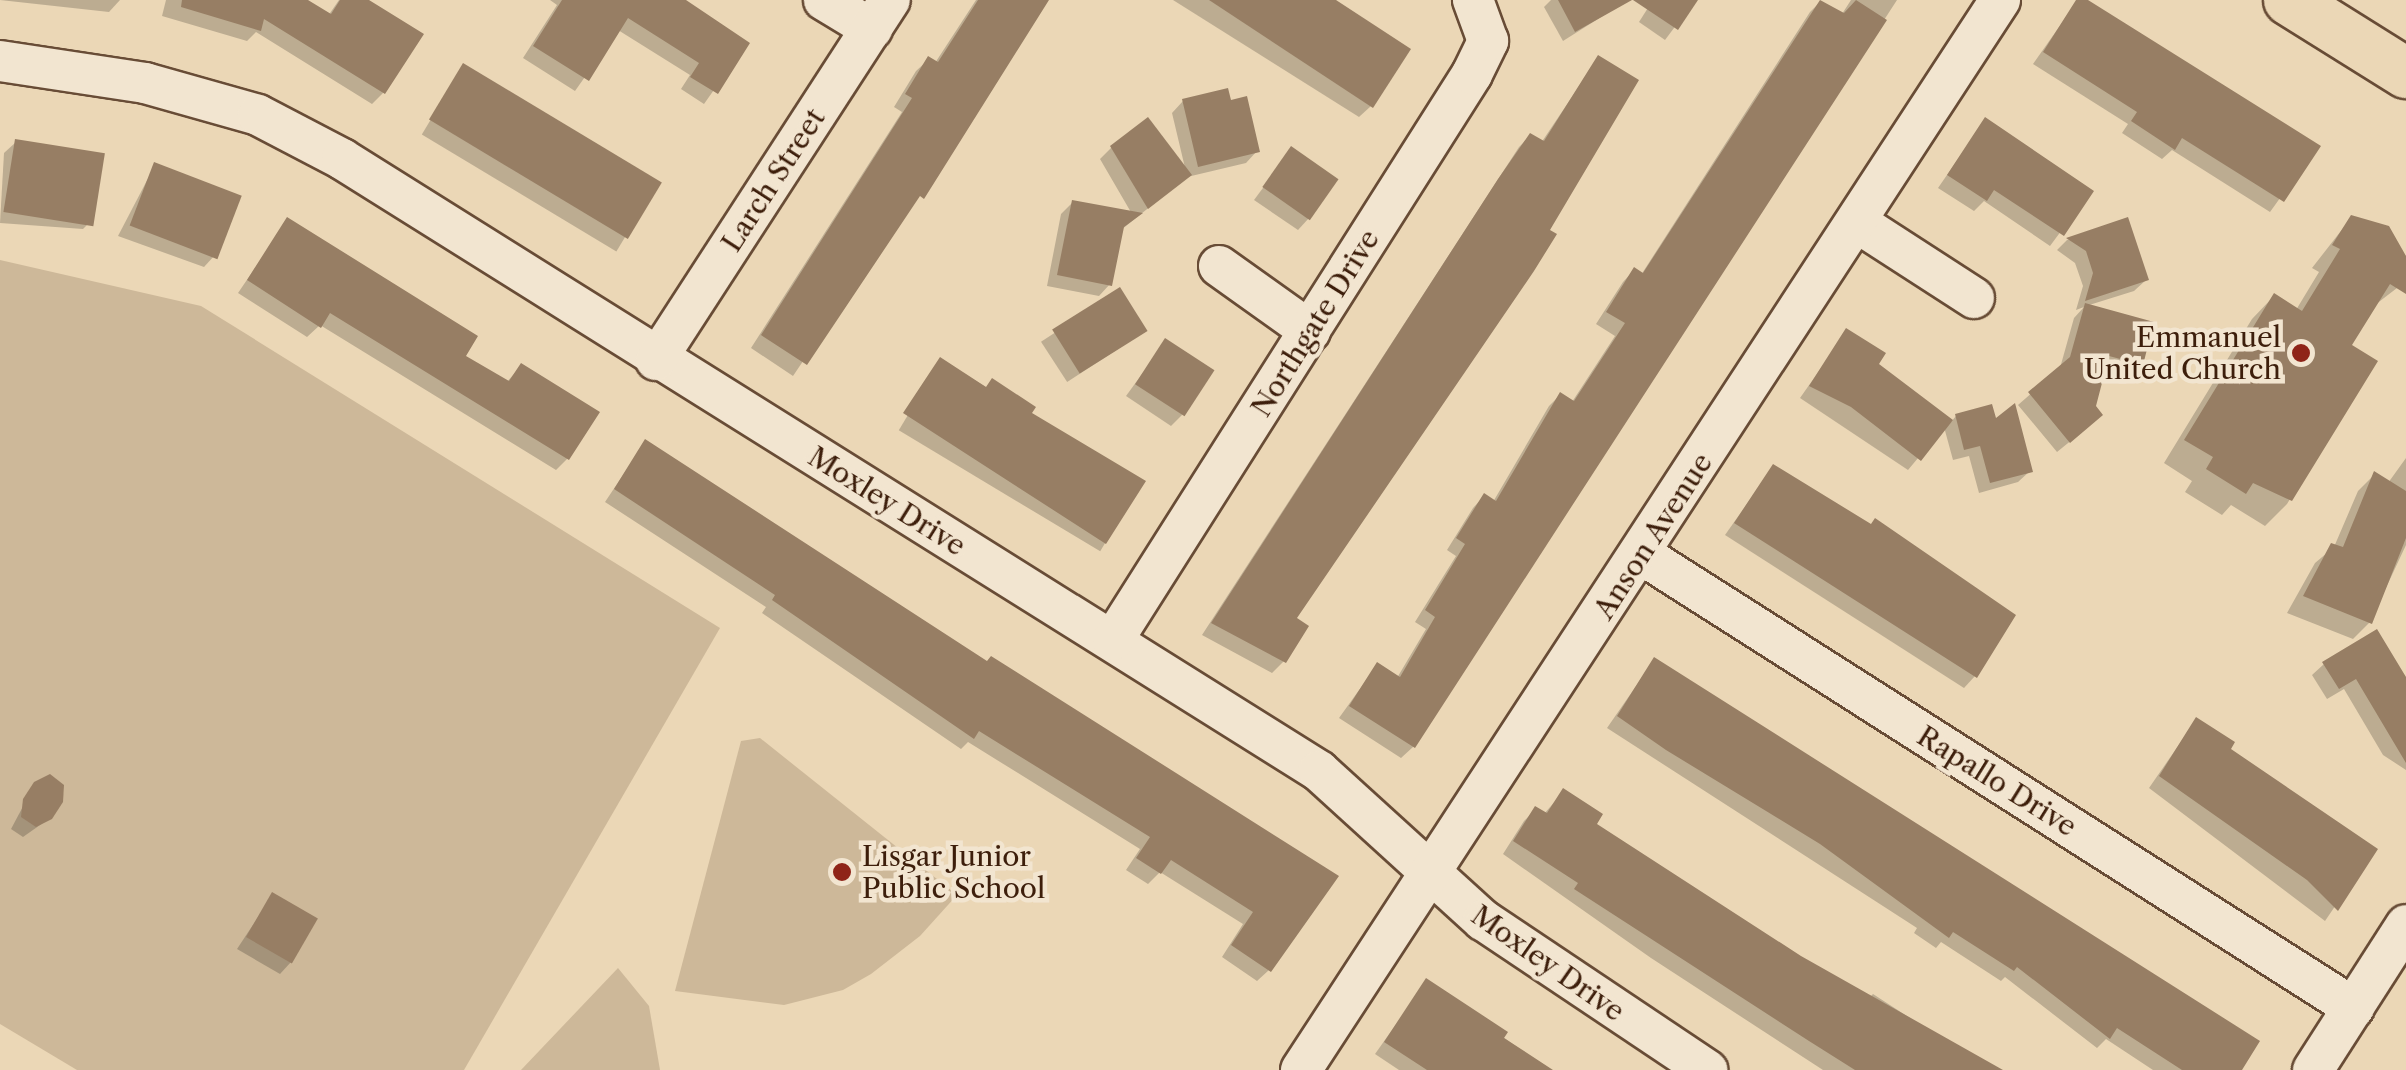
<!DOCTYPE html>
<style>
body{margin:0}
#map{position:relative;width:2406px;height:1070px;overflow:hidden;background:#ebd7b6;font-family:"Libre Caslon Text",serif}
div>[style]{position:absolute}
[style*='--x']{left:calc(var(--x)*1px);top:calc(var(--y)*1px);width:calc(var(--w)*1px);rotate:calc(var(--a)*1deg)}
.green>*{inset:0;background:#cdb899}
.shadow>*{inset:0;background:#0003;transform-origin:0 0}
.building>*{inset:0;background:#977e64;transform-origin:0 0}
.roads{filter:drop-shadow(2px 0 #684c36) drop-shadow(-2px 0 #684c36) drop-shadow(0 2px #684c36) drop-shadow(0 -2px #684c36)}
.minor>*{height:40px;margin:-20px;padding:0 20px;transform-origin:20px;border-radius:20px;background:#f2e5d0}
.major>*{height:50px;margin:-25px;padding:0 25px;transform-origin:25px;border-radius:25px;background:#ebd7b6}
.dots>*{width:28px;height:28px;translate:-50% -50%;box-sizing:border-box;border:5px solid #f2e5d0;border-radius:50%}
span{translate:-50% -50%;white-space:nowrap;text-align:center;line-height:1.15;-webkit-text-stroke:9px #f2e5d0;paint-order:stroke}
.street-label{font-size:28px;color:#3d1e0b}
.poi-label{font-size:28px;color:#3d1e0b}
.right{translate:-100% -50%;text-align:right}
.left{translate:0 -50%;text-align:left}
</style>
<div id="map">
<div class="green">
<div style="clip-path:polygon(0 260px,201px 306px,720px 628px,464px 1070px,77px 1070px,0 1024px)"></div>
<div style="clip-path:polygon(760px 738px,957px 895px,920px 936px,871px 974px,843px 990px,784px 1005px,675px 991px,741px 741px)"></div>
<div style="clip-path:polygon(618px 968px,649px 1006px,660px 1070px,521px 1070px)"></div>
</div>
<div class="shadow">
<div style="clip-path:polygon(0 0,120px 0,109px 12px)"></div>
<div style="clip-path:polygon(166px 0,303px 0,328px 16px,339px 0,365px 0,383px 93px,372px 104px,256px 32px,247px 41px,162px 16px)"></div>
<div style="clip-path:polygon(550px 0,676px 0,747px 43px,704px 104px,681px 89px,690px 75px,618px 30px,575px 91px,523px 58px,557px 5px)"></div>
<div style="clip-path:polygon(976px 0,1047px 0,793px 376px,751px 348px,902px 112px,894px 107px,916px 71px,929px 59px,935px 63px)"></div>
<div style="clip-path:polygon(1173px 0,1330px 0,1371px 106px,1359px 117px)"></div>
<div style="clip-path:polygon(1551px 0,1628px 0,1563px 41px,1544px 7px)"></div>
<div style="clip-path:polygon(1653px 0,1695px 0,1665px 40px,1639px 22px)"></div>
<div style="clip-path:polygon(1851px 0,1897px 0,1413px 747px,1401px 758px,1339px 718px,1377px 665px,1397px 678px,1426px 629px,1415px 622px,1456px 556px,1447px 550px,1473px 508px,1484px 496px,1493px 502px,1549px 406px,1560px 395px,1572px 402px,1615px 336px,1596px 324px,1623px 282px,1634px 270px,1641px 275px,1810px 12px,1821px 1px,1842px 14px)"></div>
<div style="clip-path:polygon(2078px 0,2317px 147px,2270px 212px,2172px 150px,2162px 159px,2122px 133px,2128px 124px,2033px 64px)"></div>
<div style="clip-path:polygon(1598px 58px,1293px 619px,1284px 661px,1272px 673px,1202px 635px,1519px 147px,1530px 136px,1541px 143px)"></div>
<div style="left:463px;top:66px;width:227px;height:80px;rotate:31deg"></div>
<div style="clip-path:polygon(1183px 101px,1230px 103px,1257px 151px,1246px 163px,1187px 177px,1121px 230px,1110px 284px,1099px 296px,1047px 286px,1061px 214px,1073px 202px,1132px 214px,1100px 159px,1112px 147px,1186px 172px,1172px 113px)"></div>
<div style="clip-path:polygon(1985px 120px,2090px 192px,2050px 246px,1984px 201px,1974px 211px,1938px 188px)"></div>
<div style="clip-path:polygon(16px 142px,94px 218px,83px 229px,0 223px,4px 153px)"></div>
<div style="clip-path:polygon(1291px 150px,1309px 218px,1298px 230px,1254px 200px)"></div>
<div style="clip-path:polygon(155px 165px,215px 255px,204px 267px,118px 236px)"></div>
<div style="clip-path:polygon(2351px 218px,2406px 256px,2397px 288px,2371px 308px,2348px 345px,2374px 361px,2287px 504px,2265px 526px,2231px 505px,2222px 515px,2185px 492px,2192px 481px,2164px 463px,2252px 319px,2274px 296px,2296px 310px,2319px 272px,2312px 268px)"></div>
<div style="clip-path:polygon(2126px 220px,2146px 280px,2134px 291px,2086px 306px,2140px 364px,2129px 376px,2103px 369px,2089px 426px,2057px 452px,2018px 405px,2060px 368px,2074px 318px,2084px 307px,2076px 310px,2083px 286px,2075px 263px,2057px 250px,2067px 240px)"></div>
<div style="clip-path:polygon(287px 221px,462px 357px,507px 382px,521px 366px,597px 413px,567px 459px,556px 470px,320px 325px,307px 337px,238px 293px)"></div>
<div style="left:1119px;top:291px;width:48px;height:93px;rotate:57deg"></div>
<div style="clip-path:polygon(1847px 331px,1876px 365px,1951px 422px,1956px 416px,1994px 423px,2030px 471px,2018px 482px,1979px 493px,1969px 456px,1953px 460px,1944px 427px,1908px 470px,1800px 398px)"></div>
<div style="clip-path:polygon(1166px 341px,1182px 415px,1171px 426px,1126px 396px)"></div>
<div style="left:941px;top:360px;width:235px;height:82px;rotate:31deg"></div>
<div style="clip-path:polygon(645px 442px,986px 664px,1335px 877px,1269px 970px,1257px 981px,1222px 957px,1243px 924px,1160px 872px,1148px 884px,1126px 870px,1140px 849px,968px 742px,961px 749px,762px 613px,766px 607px,605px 502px)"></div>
<div style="clip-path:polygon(2406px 458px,2406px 545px,2370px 622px,2353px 639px,2287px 613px,2315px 563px,2334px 547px,2358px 491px,2375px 474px,2388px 483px)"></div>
<div style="clip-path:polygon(1773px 467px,1975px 676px,1964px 688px,1725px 535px)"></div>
<div style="clip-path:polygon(1654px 660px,2239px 1070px,2153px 1070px,2106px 1039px,2097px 1048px,2005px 977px,2001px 981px,1941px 942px,1936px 948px,1914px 933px,1917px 928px,1607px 728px)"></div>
<div style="clip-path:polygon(2324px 664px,2406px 677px,2406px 770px,2383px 755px,2344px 689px,2327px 699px,2312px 675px)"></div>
<div style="clip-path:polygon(2196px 720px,2228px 749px,2374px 849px,2325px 921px,2149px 788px)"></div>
<div style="clip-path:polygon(35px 784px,50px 818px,23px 837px,11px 829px)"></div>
<div style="clip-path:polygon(1563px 792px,1594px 825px,1866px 1001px,1873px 994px,1990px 1070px,1823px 1070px,1651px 958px,1503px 854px,1524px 821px,1536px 809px,1544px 814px)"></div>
<div style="clip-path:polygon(272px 896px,291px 962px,280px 974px,237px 949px)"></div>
<div style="clip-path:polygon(1426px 982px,1549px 1070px,1399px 1070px,1375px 1054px)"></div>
</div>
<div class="building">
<div style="clip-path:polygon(182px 0,308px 0,331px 14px,340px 0,369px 0,424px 34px,385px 94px,264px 19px,261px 31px,181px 7px)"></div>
<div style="clip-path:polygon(562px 0,686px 0,750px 43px,718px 94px,690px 77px,699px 63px,628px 18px,589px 81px,533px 46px)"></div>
<div style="clip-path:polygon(978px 0,1049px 0,924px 199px,920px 196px,807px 365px,761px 335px,912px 98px,905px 94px,928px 56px,938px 62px)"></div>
<div style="clip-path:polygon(1209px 0,1336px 0,1411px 49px,1373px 108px)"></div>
<div style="clip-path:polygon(1558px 0,1632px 0,1575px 32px)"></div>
<div style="clip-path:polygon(1633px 0,1698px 0,1678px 30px)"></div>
<div style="clip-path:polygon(1820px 0,1844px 13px,1856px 0,1887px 20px,1415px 748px,1349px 706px,1377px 662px,1400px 677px,1435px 617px,1425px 610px,1465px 544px,1456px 538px,1484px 493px,1496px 501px,1560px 392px,1574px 401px,1625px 323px,1606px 312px,1634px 267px,1643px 273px)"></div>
<div style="clip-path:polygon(2076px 0,2088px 0,2321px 146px,2284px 202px,2182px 138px,2175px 150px,2131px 121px,2137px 112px,2043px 52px)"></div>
<div style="clip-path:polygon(1598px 55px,1639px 80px,1550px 230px,1557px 234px,1534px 271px,1297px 618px,1309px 626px,1286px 663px,1211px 623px,1498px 179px,1530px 133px,1544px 141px)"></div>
<div style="left:463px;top:63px;width:232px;height:66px;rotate:31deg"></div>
<div style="clip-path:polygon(1228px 88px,1231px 100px,1247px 96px,1260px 152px,1198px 167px,1182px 99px)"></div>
<div style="clip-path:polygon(1148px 117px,1192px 175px,1148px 209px,1110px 146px)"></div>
<div style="clip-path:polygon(1985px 117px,2094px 191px,2064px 236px,1994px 190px,1987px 201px,1947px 175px)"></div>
<div style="left:15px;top:139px;width:91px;height:74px;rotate:9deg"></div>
<div style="left:1291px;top:146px;width:58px;height:50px;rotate:35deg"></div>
<div style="left:154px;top:162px;width:94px;height:68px;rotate:21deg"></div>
<div style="clip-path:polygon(1072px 200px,1143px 213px,1124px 227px,1112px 286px,1057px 275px)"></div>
<div style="clip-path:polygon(2351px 215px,2389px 226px,2406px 256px,2406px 294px,2390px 284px,2352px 345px,2378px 361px,2292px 501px,2253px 483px,2246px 494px,2206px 469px,2213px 457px,2184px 440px,2274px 293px,2302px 311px,2340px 249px,2332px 245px)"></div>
<div style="clip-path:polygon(287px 217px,478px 336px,466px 356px,509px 381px,521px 363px,600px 412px,569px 460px,330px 313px,321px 328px,247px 280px)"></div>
<div style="clip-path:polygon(2128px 217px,2149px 280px,2085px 301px,2093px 273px,2086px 251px,2066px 238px)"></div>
<div style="left:1120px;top:287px;width:52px;height:80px;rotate:58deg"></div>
<div style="clip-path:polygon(2085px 303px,2154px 322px,2143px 365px,2109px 356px,2096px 406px,2103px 415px,2070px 443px,2028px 392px,2070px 357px)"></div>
<div style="clip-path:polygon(1846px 328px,1886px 353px,1879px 364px,1953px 420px,1921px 461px,1851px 407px,1809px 386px)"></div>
<div style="left:1165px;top:338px;width:59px;height:55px;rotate:33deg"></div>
<div style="clip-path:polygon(940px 357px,986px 387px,992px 378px,1036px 407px,1032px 413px,1146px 481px,1106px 544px,903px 413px)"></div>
<div style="clip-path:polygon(2015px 403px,2033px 472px,1990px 483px,1980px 446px,1964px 450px,1955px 414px,1992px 404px,1996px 418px)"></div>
<div style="clip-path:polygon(645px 439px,987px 661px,991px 656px,1339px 876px,1271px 972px,1231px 945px,1253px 912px,1171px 860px,1161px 874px,1136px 858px,1150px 837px,979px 731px,974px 739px,772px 600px,775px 595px,614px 489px)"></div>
<div style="clip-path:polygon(1773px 464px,1871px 524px,1875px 518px,2016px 615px,1977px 678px,1734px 523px)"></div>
<div style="clip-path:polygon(2374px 471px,2406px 491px,2406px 538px,2372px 624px,2303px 596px,2331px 543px,2343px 547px)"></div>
<div style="clip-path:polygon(2377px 629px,2406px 677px,2406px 763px,2356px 679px,2339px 689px,2322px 662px)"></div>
<div style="clip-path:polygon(1654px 657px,2260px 1041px,2242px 1070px,2182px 1070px,2117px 1028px,2110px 1039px,2017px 967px,2014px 971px,1953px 932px,1949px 938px,1820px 844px,1666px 750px,1617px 716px)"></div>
<div style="clip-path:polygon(2196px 717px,2235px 742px,2231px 749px,2378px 849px,2338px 911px,2307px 880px,2159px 776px)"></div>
<div style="clip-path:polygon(50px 774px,64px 785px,63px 802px,52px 819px,36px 827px,21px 817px,23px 799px,34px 782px)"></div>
<div style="clip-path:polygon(1563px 788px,1603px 814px,1597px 824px,1801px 956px,2003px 1070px,1855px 1070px,1809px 1041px,1574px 889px,1578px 883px,1513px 841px,1535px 806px,1547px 813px)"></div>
<div style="left:272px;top:892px;width:53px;height:52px;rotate:30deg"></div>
<div style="clip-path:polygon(1426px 978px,1508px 1032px,1504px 1038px,1553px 1070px,1427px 1070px,1384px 1042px)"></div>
</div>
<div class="roads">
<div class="minor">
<div style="--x:824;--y:0;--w:56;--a:31.1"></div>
<div style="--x:0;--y:61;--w:147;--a:8.6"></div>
<div style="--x:145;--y:83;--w:117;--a:15.8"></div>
<div style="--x:258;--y:115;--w:95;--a:27.6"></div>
<div style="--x:342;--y:159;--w:1153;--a:32.06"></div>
<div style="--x:1319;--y:771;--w:222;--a:42.3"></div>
<div style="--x:1483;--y:920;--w:270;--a:33.8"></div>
<div style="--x:1858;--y:223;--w:138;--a:32.9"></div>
<div style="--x:1219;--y:266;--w:112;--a:35.5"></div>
<div style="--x:656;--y:360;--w:429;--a:-57"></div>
<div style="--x:1641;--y:554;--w:845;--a:32.49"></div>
<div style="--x:1113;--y:640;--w:670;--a:-57.61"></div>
<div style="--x:1472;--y:74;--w:37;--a:-64"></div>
<div style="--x:1488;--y:41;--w:44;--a:-110.1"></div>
<div style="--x:1301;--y:1070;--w:1278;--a:-56.84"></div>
<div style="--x:2313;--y:1070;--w:172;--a:-57.3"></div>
</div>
<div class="major">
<div style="--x:2289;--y:0;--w:138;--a:32"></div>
</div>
</div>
<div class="dots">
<div style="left:2301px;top:353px;background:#8f2418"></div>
<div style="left:842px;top:872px;background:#8f2418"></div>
</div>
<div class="street-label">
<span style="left:773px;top:180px;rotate:-57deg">Larch Street</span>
<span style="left:1315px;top:323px;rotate:-58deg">Northgate Drive</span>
<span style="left:887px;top:501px;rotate:32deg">Moxley Drive</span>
<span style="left:1653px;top:536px;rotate:-57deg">Anson Avenue</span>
<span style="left:1997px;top:781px;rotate:32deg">Rapallo Drive</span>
<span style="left:1548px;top:963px;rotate:35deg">Moxley Drive</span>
</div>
<div class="poi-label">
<span class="right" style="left:2281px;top:353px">Emmanuel<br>United Church</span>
<span class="left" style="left:862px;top:872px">Lisgar Junior<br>Public School</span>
</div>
</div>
